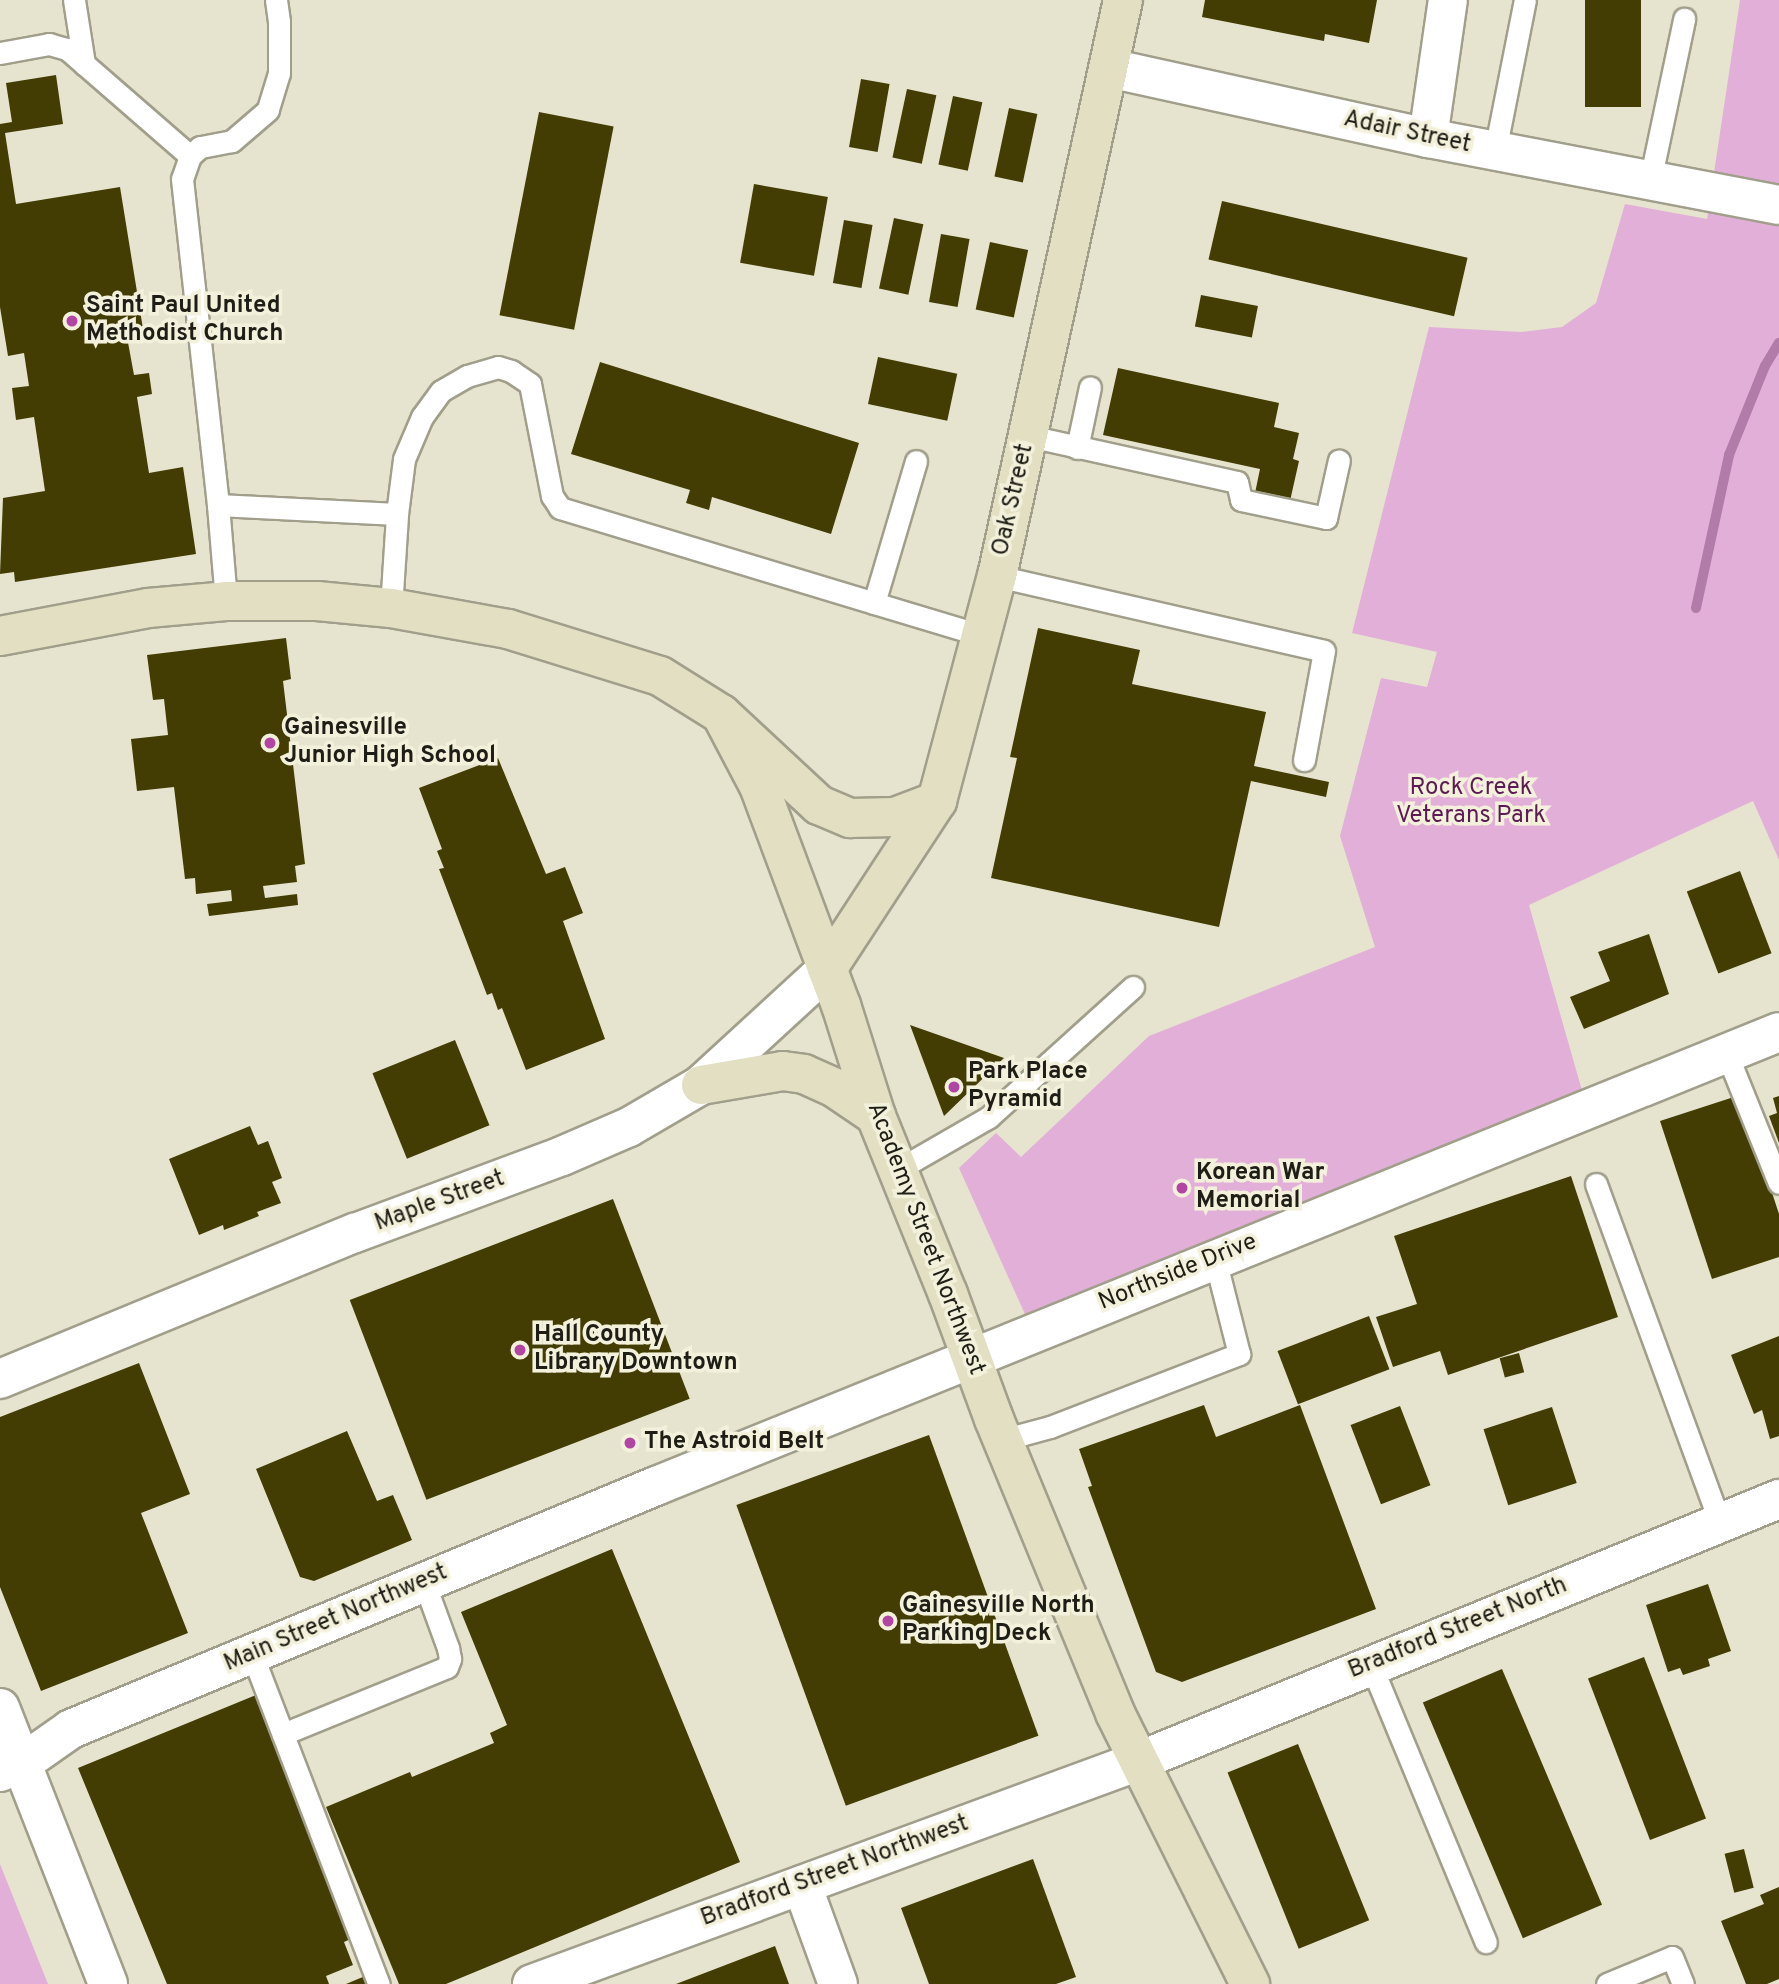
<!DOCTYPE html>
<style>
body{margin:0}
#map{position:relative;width:1779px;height:1984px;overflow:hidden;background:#e6e4ce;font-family:Overpass,sans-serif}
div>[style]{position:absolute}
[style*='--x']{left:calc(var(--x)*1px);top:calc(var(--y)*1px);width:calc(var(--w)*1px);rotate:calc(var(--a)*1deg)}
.green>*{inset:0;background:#e2afd8}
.stream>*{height:10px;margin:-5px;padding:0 5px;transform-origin:5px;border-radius:5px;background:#b27ca8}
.building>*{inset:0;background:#433d03;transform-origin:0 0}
.roads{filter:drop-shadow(2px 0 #a19f8b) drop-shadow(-2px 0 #a19f8b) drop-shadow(0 2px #a19f8b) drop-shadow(0 -2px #a19f8b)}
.lane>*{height:21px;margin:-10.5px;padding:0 10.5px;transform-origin:10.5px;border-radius:10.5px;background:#fff}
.street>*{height:38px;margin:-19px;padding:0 19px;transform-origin:19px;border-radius:19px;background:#fff}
.secondary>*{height:38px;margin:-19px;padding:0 19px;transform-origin:19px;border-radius:19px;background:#e2dfc2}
.dots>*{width:19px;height:19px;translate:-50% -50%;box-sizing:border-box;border:4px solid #f3f1db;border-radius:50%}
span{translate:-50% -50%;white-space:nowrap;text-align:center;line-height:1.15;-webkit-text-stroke:7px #f3f1db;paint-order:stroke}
.street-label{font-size:24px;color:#1f1e16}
.poi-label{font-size:24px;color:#1f1e16;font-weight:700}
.left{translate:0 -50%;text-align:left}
.park-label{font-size:24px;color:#5d1b54}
</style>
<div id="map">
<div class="green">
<div style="clip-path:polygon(1740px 0,1779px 0,1779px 860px,1753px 801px,1529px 905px,1587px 1108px,1033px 1332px,959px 1168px,996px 1133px,1021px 1157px,1149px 1036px,1375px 947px,1340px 836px,1381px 678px,1427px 687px,1437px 652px,1352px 633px,1429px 327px,1521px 332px,1562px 327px,1596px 303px,1625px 204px,1707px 219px)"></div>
<div style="clip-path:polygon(0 1864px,48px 1984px,0 1984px)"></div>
</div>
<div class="stream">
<div style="--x:1696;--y:608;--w:157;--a:-77.8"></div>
<div style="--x:1729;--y:455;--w:96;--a:-68"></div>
<div style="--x:1765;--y:366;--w:27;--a:-59"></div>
</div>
<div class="building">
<div style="clip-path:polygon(1205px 0,1377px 0,1369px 43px,1325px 34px,1324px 41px,1202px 17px)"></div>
<div style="left:1585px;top:0;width:56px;height:107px"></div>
<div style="clip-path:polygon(56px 75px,63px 124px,5px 133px,16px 204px,120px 187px,144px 335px,127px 337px,134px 375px,149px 373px,152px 394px,137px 397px,149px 473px,183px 467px,196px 554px,15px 582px,14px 572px,0 574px,3px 498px,45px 491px,34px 417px,16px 420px,12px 388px,29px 386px,24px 353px,8px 356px,0 307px,0 124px,12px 122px,6px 83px)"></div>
<div style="left:861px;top:79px;width:29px;height:69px;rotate:10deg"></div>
<div style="left:907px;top:89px;width:30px;height:70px;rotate:12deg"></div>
<div style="left:953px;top:96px;width:30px;height:70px;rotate:12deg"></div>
<div style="left:1009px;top:108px;width:29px;height:70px;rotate:12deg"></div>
<div style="left:539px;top:112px;width:76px;height:207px;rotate:11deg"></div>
<div style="left:754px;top:184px;width:75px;height:80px;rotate:10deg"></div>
<div style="left:1222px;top:201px;width:252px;height:60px;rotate:13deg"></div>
<div style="left:894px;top:218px;width:30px;height:72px;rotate:12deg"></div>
<div style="left:844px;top:220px;width:29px;height:64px;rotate:10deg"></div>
<div style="left:941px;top:234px;width:29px;height:69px;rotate:10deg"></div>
<div style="left:990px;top:242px;width:39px;height:69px;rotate:12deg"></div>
<div style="left:1201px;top:295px;width:58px;height:32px;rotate:11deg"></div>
<div style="left:878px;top:357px;width:81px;height:48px;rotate:12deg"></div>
<div style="clip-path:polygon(600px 362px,859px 443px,831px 534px,712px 497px,709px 510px,686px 503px,690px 490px,571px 454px)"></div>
<div style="clip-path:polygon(1118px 368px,1279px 403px,1274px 427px,1299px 433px,1293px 459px,1299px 461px,1290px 501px,1255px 493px,1260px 469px,1103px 435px)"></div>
<div style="clip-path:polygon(1038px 628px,1140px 650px,1132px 684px,1266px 712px,1254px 766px,1329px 782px,1326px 797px,1251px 781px,1219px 927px,991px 878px,1017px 758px,1010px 757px)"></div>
<div style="clip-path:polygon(286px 638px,291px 679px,283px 681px,305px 864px,295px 866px,297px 882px,263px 886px,265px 898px,297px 894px,298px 905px,209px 916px,207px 904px,232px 901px,231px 890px,196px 894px,195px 878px,185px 879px,174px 787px,137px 791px,131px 739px,168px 735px,164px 699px,153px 700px,147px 655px)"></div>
<div style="clip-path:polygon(498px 758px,546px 874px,565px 867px,583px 913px,563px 921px,605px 1039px,526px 1070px,502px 1008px,498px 1010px,492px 993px,487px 995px,439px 869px,444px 868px,437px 851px,442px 849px,419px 788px)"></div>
<div style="left:1740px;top:871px;width:88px;height:57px;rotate:69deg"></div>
<div style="clip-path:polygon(1649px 934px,1669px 994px,1584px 1029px,1570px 997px,1610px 981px,1598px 952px)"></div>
<div style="clip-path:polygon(910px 1025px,1004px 1058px,944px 1116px)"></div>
<div style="left:455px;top:1040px;width:92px;height:89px;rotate:68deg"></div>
<div style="clip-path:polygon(1740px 1095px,1779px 1214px,1779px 1257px,1712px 1279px,1660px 1121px)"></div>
<div style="clip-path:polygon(1779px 1096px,1779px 1143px,1769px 1116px,1777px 1113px,1773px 1098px)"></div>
<div style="clip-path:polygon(250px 1126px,258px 1145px,268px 1141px,282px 1178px,272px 1182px,281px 1203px,257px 1212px,259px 1216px,224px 1230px,223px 1225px,199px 1235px,169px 1159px)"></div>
<div style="clip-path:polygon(1571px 1176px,1618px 1317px,1448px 1375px,1440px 1351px,1393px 1367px,1376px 1317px,1417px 1304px,1394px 1236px)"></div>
<div style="left:613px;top:1199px;width:214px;height:282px;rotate:69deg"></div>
<div style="left:1369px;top:1316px;width:57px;height:98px;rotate:69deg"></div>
<div style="clip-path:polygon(1779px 1336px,1779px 1436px,1770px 1439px,1762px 1410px,1754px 1414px,1731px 1355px)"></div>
<div style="left:1519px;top:1353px;width:20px;height:20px;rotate:75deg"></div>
<div style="clip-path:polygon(139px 1363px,190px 1494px,141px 1513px,188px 1633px,41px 1691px,0 1587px,0 1417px)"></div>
<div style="clip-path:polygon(1204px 1405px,1216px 1437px,1300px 1405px,1376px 1609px,1182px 1682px,1156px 1672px,1088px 1487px,1092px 1486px,1079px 1449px)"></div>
<div style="left:1400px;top:1406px;width:85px;height:53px;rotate:69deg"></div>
<div style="left:1552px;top:1407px;width:80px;height:72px;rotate:72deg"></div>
<div style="clip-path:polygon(347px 1431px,377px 1501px,393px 1495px,412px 1540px,314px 1581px,300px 1577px,256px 1469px)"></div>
<div style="left:929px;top:1435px;width:320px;height:205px;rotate:70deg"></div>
<div style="clip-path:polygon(612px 1549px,740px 1862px,446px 1984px,399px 1984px,326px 1807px,410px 1772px,412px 1777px,494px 1743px,490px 1733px,507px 1725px,461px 1612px)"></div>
<div style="clip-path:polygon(1708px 1584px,1731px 1651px,1708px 1659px,1710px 1666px,1683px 1675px,1680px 1668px,1668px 1672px,1646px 1605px)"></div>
<div style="left:1644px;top:1657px;width:173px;height:60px;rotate:69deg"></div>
<div style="left:1502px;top:1669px;width:256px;height:86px;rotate:67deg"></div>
<div style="clip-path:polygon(256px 1695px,355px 1937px,344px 1942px,353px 1965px,326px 1976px,329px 1984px,167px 1984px,78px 1768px)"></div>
<div style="left:1298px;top:1744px;width:190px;height:76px;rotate:68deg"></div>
<div style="left:1744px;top:1849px;width:40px;height:20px;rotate:76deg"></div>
<div style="clip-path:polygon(1033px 1859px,1076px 1977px,1056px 1984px,929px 1984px,901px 1908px)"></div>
<div style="clip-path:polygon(1779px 1887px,1779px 1979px,1767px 1984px,1746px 1984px,1721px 1921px,1764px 1904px,1760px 1895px)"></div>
<div style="clip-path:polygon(775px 1946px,789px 1984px,676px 1984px)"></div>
<div style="clip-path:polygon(370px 1974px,374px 1984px,346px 1984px)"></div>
</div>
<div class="roads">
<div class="lane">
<div style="--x:74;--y:0;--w:65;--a:81.1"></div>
<div style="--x:276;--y:0;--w:21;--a:82"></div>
<div style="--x:279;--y:21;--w:52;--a:90"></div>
<div style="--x:279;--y:73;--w:39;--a:107"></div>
<div style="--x:268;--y:110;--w:48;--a:139.3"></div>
<div style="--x:232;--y:141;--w:33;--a:169"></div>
<div style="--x:200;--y:147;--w:13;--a:138"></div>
<div style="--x:190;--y:156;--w:24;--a:109"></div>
<div style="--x:182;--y:179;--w:328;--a:83.7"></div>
<div style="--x:218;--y:505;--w:179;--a:2.9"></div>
<div style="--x:397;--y:514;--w:55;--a:-82.7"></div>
<div style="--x:404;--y:459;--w:46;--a:-66.8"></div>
<div style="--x:422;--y:417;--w:32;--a:-54"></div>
<div style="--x:441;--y:391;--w:30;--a:-30"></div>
<div style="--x:467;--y:376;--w:32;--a:-16"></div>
<div style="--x:498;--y:367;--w:14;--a:17"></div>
<div style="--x:511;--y:371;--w:23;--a:34"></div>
<div style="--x:530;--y:384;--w:114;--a:78.9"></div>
<div style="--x:552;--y:496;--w:14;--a:56"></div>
<div style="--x:560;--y:508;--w:328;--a:16.8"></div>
<div style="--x:874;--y:603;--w:148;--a:-73.5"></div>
<div style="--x:0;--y:53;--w:50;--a:-10.4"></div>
<div style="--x:49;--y:44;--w:19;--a:16"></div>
<div style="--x:67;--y:49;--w:163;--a:41"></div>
<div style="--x:1495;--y:151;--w:154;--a:-78.8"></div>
<div style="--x:1650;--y:181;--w:166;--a:-78.1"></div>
<div style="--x:1029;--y:436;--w:213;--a:12.5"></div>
<div style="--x:1237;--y:482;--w:18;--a:77"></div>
<div style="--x:1241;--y:500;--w:87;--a:12"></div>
<div style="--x:1326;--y:518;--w:59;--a:-77.4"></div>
<div style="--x:1077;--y:448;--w:62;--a:-78"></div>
<div style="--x:218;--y:505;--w:96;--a:85.2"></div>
<div style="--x:997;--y:576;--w:335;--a:12.9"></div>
<div style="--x:1324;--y:651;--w:111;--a:100.4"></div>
<div style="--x:874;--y:603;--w:112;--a:16.7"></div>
<div style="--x:391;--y:608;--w:94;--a:-86.3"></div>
<div style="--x:1726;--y:1052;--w:141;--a:68"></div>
<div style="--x:897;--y:1170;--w:106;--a:-29.9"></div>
<div style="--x:989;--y:1117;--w:194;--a:-42.1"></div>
<div style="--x:1596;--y:1184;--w:359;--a:69.9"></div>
<div style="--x:1002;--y:1440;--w:50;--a:-15.2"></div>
<div style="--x:1050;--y:1427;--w:203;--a:-21.1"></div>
<div style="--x:1239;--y:1354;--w:98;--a:-104.2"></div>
<div style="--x:252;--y:1654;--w:354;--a:69"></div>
<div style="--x:1371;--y:1665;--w:300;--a:67.5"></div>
<div style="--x:283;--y:1734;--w:177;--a:-22.2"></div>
<div style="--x:447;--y:1667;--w:9;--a:-69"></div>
<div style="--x:450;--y:1659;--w:11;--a:-100"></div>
<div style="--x:448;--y:1648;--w:70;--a:-110"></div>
<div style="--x:1607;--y:1984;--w:70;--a:-22.6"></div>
<div style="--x:1672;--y:1957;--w:29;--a:68"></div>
</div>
<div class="street">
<div style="--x:1109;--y:68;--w:327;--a:12.4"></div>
<div style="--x:1428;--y:138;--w:357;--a:10.8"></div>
<div style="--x:1428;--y:138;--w:139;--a:-81.8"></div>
<div style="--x:0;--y:1379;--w:384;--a:-22.4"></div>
<div style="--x:355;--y:1233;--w:221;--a:-20.4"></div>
<div style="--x:562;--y:1156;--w:73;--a:-23.4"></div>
<div style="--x:629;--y:1127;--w:83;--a:-30.3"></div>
<div style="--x:701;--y:1085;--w:171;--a:-42.6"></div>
<div style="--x:0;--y:1708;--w:296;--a:68.6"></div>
<div style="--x:0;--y:1772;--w:22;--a:-21"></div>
<div style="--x:21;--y:1764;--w:61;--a:-35"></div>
<div style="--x:71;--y:1729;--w:633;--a:-22.56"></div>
<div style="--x:656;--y:1486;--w:1211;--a:-22.01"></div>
<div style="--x:802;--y:1885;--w:105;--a:70"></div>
<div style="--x:532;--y:1984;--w:647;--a:-20.17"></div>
<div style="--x:1139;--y:1761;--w:692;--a:-22.26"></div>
</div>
<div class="secondary">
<div style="--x:0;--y:636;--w:151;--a:-10.7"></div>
<div style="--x:148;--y:608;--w:78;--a:-5.1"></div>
<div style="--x:226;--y:601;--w:91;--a:0"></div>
<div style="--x:317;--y:601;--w:74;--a:5.4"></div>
<div style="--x:391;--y:608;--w:119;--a:10.2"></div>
<div style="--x:508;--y:629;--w:159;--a:17.2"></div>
<div style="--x:660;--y:676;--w:72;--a:31.9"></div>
<div style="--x:721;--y:714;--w:134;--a:42.9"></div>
<div style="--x:819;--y:805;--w:34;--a:23"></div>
<div style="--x:850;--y:818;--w:45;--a:-1.3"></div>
<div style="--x:895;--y:817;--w:45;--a:-20.9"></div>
<div style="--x:721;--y:714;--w:81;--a:62.2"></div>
<div style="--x:759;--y:786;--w:234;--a:69.5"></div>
<div style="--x:841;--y:1005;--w:116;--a:72.5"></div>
<div style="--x:876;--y:1116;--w:192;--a:68"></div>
<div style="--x:948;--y:1294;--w:133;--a:69.8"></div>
<div style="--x:994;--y:1419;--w:318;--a:67.6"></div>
<div style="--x:1115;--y:1713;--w:303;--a:63.5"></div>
<div style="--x:827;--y:969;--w:201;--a:-56.8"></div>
<div style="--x:937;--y:801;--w:233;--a:-75.1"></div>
<div style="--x:997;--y:576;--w:590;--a:-77.66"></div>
<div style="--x:701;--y:1085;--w:83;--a:-9.7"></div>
<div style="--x:783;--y:1071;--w:21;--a:8"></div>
<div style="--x:804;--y:1074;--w:34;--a:24"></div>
<div style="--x:835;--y:1088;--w:50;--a:34.3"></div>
</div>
</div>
<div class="dots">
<div style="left:72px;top:321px;background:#b245a3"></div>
<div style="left:270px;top:743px;background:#b245a3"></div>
<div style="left:954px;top:1087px;background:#b245a3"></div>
<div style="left:1182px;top:1188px;background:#b245a3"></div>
<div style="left:520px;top:1350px;background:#b245a3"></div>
<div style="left:630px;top:1443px;background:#b245a3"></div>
<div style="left:888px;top:1621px;background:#b245a3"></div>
</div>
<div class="street-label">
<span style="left:1407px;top:133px;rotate:12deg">Adair Street</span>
<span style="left:1014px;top:500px;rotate:-77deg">Oak Street</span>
<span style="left:440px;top:1202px;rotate:-20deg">Maple Street</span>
<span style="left:925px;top:1239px;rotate:69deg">Academy Street Northwest</span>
<span style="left:1178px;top:1273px;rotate:-22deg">Northside Drive</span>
<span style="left:336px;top:1619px;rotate:-23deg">Main Street Northwest</span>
<span style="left:1458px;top:1629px;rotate:-22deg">Bradford Street North</span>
<span style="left:835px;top:1872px;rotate:-20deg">Bradford Street Northwest</span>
</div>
<div class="poi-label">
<span class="left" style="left:86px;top:321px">Saint Paul United<br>Methodist Church</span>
<span class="left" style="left:284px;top:743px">Gainesville<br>Junior High School</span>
<span class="left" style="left:968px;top:1087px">Park Place<br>Pyramid</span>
<span class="left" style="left:1196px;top:1188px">Korean War<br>Memorial</span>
<span class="left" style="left:534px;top:1350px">Hall County<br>Library Downtown</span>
<span class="left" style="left:644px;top:1443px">The Astroid Belt</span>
<span class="left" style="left:902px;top:1621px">Gainesville North<br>Parking Deck</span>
</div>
<div class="park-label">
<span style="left:1471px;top:803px">Rock Creek<br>Veterans Park</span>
</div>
</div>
